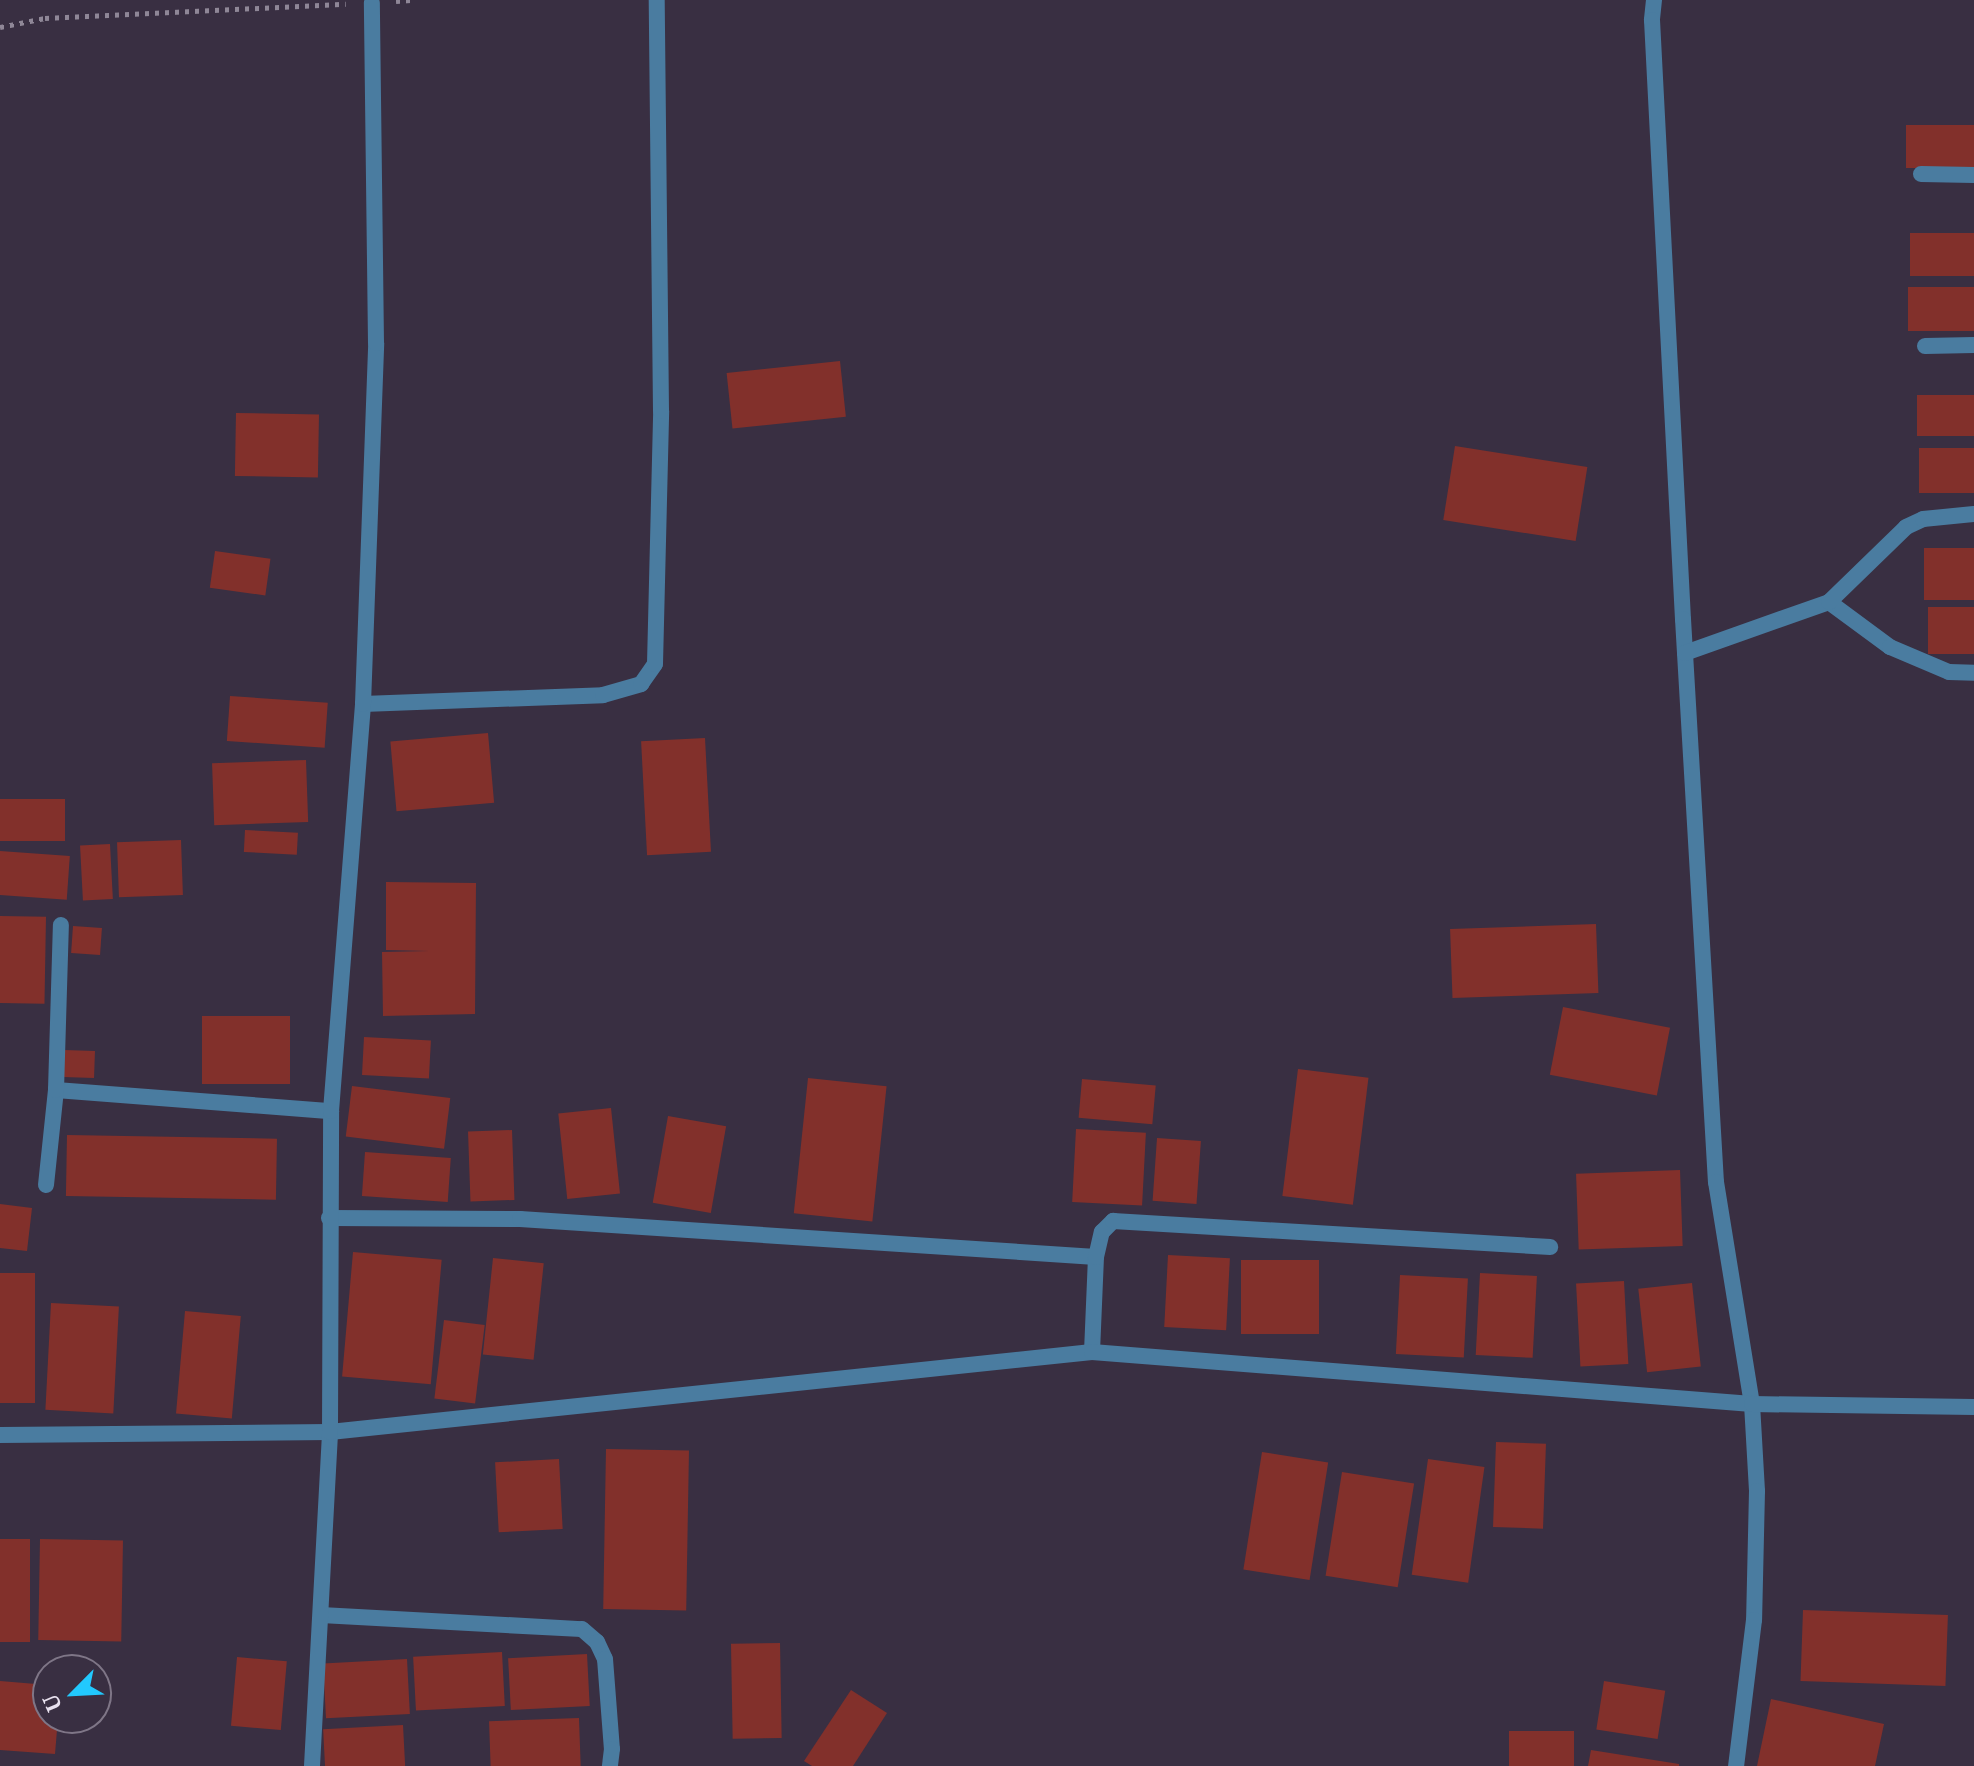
<!DOCTYPE html>
<style>
body{margin:0}
#map{position:relative;width:1974px;height:1766px;overflow:hidden;background:#392f42;font-family:"PT Serif",serif}
div>[style]{position:absolute}
[style*='--x']{left:calc(var(--x)*1px);top:calc(var(--y)*1px);width:calc(var(--w)*1px);rotate:calc(var(--a)*1deg)}
.building>*{inset:0;background:#82302b;transform-origin:0 0}
.path>*{height:5px;margin-top:-2.5px;transform-origin:0;background:repeating-linear-gradient(90deg,#8f8797 0 4px,transparent 0 10px)}
.minor>*{height:16px;margin:-8px;padding:0 8px;transform-origin:8px;border-radius:8px;background:#4a7ca0}
span{translate:-50% -50%;white-space:nowrap;text-align:center;line-height:1.15;-webkit-text-stroke:6px #392f42;paint-order:stroke}
.north{position:absolute;left:32px;top:1654px;width:80px;height:80px;box-sizing:border-box;background:#392f42;border:2px solid #7f7687;border-radius:50%;rotate:246deg;font-size:22px;font-weight:700;line-height:32px;text-align:center;color:#e8e1ee}
.north::after{content:'';display:block;margin:auto;width:28px;height:36px;background:#22c9fe;clip-path:polygon(50% 0,100% 100%,50% 72%,0 100%)}
</style>
<div id="map">
<div class="building">
<div style="left:1974px;top:125px;width:43px;height:68px;rotate:90deg"></div>
<div style="left:1910px;top:233px;width:64px;height:43px"></div>
<div style="left:1908px;top:287px;width:66px;height:44px"></div>
<div style="left:840px;top:361px;width:56px;height:114px;rotate:84deg"></div>
<div style="left:1974px;top:395px;width:41px;height:57px;rotate:90deg"></div>
<div style="left:236px;top:413px;width:83px;height:63px;rotate:1deg"></div>
<div style="left:1455px;top:446px;width:134px;height:75px;rotate:9deg"></div>
<div style="left:1974px;top:448px;width:45px;height:55px;rotate:90deg"></div>
<div style="left:1974px;top:548px;width:52px;height:50px;rotate:90deg"></div>
<div style="left:215px;top:551px;width:56px;height:37px;rotate:8deg"></div>
<div style="left:1974px;top:607px;width:47px;height:46px;rotate:90deg"></div>
<div style="left:230px;top:696px;width:98px;height:45px;rotate:4deg"></div>
<div style="left:488px;top:733px;width:70px;height:98px;rotate:85deg"></div>
<div style="left:705px;top:738px;width:114px;height:64px;rotate:87deg"></div>
<div style="left:306px;top:760px;width:62px;height:94px;rotate:88deg"></div>
<div style="left:0;top:799px;width:65px;height:42px"></div>
<div style="left:245px;top:830px;width:53px;height:22px;rotate:3deg"></div>
<div style="left:181px;top:840px;width:55px;height:64px;rotate:88deg"></div>
<div style="left:110px;top:844px;width:55px;height:30px;rotate:87deg"></div>
<div style="left:0;top:851px;width:70px;height:44px;rotate:4deg"></div>
<div style="clip-path:polygon(386px 882px,476px 883px,475px 1014px,383px 1016px,382px 952px,429px 951px,386px 950px)"></div>
<div style="left:0;top:916px;width:46px;height:87px;rotate:1deg"></div>
<div style="left:1596px;top:924px;width:69px;height:146px;rotate:88deg"></div>
<div style="left:73px;top:926px;width:29px;height:27px;rotate:4deg"></div>
<div style="left:1563px;top:1007px;width:109px;height:69px;rotate:11deg"></div>
<div style="left:290px;top:1016px;width:68px;height:88px;rotate:90deg"></div>
<div style="left:364px;top:1037px;width:67px;height:38px;rotate:3deg"></div>
<div style="left:64px;top:1050px;width:31px;height:27px;rotate:2deg"></div>
<div style="left:1298px;top:1069px;width:71px;height:128px;rotate:7deg"></div>
<div style="left:808px;top:1078px;width:79px;height:136px;rotate:6deg"></div>
<div style="left:1082px;top:1079px;width:74px;height:39px;rotate:5deg"></div>
<div style="left:352px;top:1086px;width:99px;height:51px;rotate:7deg"></div>
<div style="left:611px;top:1108px;width:86px;height:53px;rotate:84deg"></div>
<div style="left:668px;top:1116px;width:59px;height:88px;rotate:10deg"></div>
<div style="left:1076px;top:1129px;width:70px;height:73px;rotate:3deg"></div>
<div style="left:512px;top:1130px;width:70px;height:44px;rotate:88deg"></div>
<div style="left:67px;top:1135px;width:210px;height:61px;rotate:1deg"></div>
<div style="left:1157px;top:1138px;width:44px;height:63px;rotate:4deg"></div>
<div style="left:365px;top:1152px;width:86px;height:44px;rotate:4deg"></div>
<div style="left:1680px;top:1170px;width:76px;height:104px;rotate:88deg"></div>
<div style="clip-path:polygon(0 1204px,32px 1208px,27px 1251px,0 1248px)"></div>
<div style="left:353px;top:1252px;width:89px;height:125px;rotate:5deg"></div>
<div style="left:1168px;top:1255px;width:62px;height:72px;rotate:3deg"></div>
<div style="left:493px;top:1258px;width:51px;height:97px;rotate:6deg"></div>
<div style="left:1241px;top:1260px;width:78px;height:74px"></div>
<div style="left:0;top:1273px;width:35px;height:130px"></div>
<div style="left:1480px;top:1273px;width:57px;height:82px;rotate:3deg"></div>
<div style="left:1400px;top:1275px;width:68px;height:79px;rotate:3deg"></div>
<div style="left:1624px;top:1281px;width:83px;height:48px;rotate:87deg"></div>
<div style="left:1692px;top:1283px;width:84px;height:54px;rotate:84deg"></div>
<div style="left:51px;top:1303px;width:68px;height:107px;rotate:3deg"></div>
<div style="left:185px;top:1311px;width:56px;height:103px;rotate:5deg"></div>
<div style="left:444px;top:1320px;width:41px;height:79px;rotate:7deg"></div>
<div style="left:1496px;top:1442px;width:50px;height:85px;rotate:2deg"></div>
<div style="left:606px;top:1449px;width:83px;height:160px;rotate:1deg"></div>
<div style="left:1262px;top:1452px;width:67px;height:119px;rotate:9deg"></div>
<div style="left:559px;top:1459px;width:70px;height:64px;rotate:87deg"></div>
<div style="left:1428px;top:1459px;width:57px;height:117px;rotate:8deg"></div>
<div style="left:1342px;top:1472px;width:73px;height:105px;rotate:9deg"></div>
<div style="left:0;top:1539px;width:30px;height:103px"></div>
<div style="left:40px;top:1539px;width:83px;height:101px;rotate:1deg"></div>
<div style="left:1803px;top:1610px;width:145px;height:71px;rotate:2deg"></div>
<div style="left:780px;top:1643px;width:95px;height:49px;rotate:89deg"></div>
<div style="left:502px;top:1652px;width:54px;height:89px;rotate:87deg"></div>
<div style="left:587px;top:1654px;width:52px;height:79px;rotate:87deg"></div>
<div style="left:237px;top:1657px;width:50px;height:69px;rotate:5deg"></div>
<div style="left:407px;top:1659px;width:55px;height:84px;rotate:87deg"></div>
<div style="clip-path:polygon(0 1681px,48px 1685px,48px 1718px,58px 1718px,55px 1754px,0 1750px)"></div>
<div style="left:1604px;top:1681px;width:62px;height:49px;rotate:9deg"></div>
<div style="clip-path:polygon(851px 1690px,887px 1713px,853px 1766px,812px 1766px,804px 1761px)"></div>
<div style="clip-path:polygon(1771px 1699px,1884px 1724px,1875px 1766px,1757px 1766px)"></div>
<div style="left:579px;top:1718px;width:48px;height:90px;rotate:88deg"></div>
<div style="left:403px;top:1725px;width:41px;height:80px;rotate:87deg"></div>
<div style="left:1574px;top:1731px;width:35px;height:65px;rotate:90deg"></div>
<div style="clip-path:polygon(1591px 1750px,1679px 1764px,1679px 1766px,1588px 1766px)"></div>
</div>
<div class="path">
<div style="--x:396;--y:1;--w:15;--a:-4"></div>
<div style="--x:0;--y:27;--w:46;--a:-11.3"></div>
<div style="--x:45;--y:18;--w:301;--a:-2.7"></div>
</div>
<div class="minor">
<div style="--x:1654;--y:0;--w:20;--a:96"></div>
<div style="--x:1652;--y:20;--w:600;--a:87.04"></div>
<div style="--x:1683;--y:619;--w:564;--a:86.65"></div>
<div style="--x:1716;--y:1182;--w:225;--a:80.8"></div>
<div style="--x:1752;--y:1404;--w:87;--a:86.7"></div>
<div style="--x:1757;--y:1491;--w:129;--a:91.3"></div>
<div style="--x:1754;--y:1620;--w:147;--a:97"></div>
<div style="--x:1921;--y:174;--w:53;--a:1.1"></div>
<div style="--x:1925;--y:346;--w:49;--a:-1.2"></div>
<div style="--x:1829;--y:602;--w:76;--a:36.4"></div>
<div style="--x:1890;--y:647;--w:64;--a:23"></div>
<div style="--x:1949;--y:672;--w:25;--a:2"></div>
<div style="--x:1685;--y:653;--w:153;--a:-19.5"></div>
<div style="--x:1829;--y:602;--w:107;--a:-44.2"></div>
<div style="--x:1906;--y:527;--w:19;--a:-25"></div>
<div style="--x:1923;--y:519;--w:51;--a:-5.6"></div>
<div style="--x:363;--y:704;--w:240;--a:-2.1"></div>
<div style="--x:603;--y:695;--w:40;--a:-16"></div>
<div style="--x:641;--y:684;--w:24;--a:-55"></div>
<div style="--x:655;--y:664;--w:253;--a:-88.6"></div>
<div style="--x:661;--y:411;--w:411;--a:-90.6"></div>
<div style="--x:56;--y:1090;--w:276;--a:4.4"></div>
<div style="--x:46;--y:1185;--w:96;--a:-84"></div>
<div style="--x:56;--y:1090;--w:165;--a:-88.3"></div>
<div style="--x:329;--y:1218;--w:191;--a:0.3"></div>
<div style="--x:520;--y:1219;--w:577;--a:3.77"></div>
<div style="--x:1092;--y:1352;--w:95;--a:-87.6"></div>
<div style="--x:1096;--y:1257;--w:26;--a:-77"></div>
<div style="--x:1102;--y:1232;--w:16;--a:-45"></div>
<div style="--x:1113;--y:1221;--w:438;--a:3.4"></div>
<div style="--x:0;--y:1435;--w:330;--a:-0.5"></div>
<div style="--x:330;--y:1432;--w:766;--a:-5.99"></div>
<div style="--x:1092;--y:1352;--w:662;--a:4.5"></div>
<div style="--x:1752;--y:1404;--w:222;--a:0.8"></div>
<div style="--x:321;--y:1615;--w:261;--a:3.1"></div>
<div style="--x:582;--y:1629;--w:20;--a:41"></div>
<div style="--x:597;--y:1642;--w:19;--a:65"></div>
<div style="--x:605;--y:1659;--w:90;--a:85.6"></div>
<div style="--x:612;--y:1749;--w:17;--a:97"></div>
<div style="--x:312;--y:1766;--w:334;--a:-86.9"></div>
<div style="--x:330;--y:1432;--w:321;--a:-89.8"></div>
<div style="--x:331;--y:1111;--w:408;--a:-85.5"></div>
<div style="--x:363;--y:704;--w:361;--a:-87.9"></div>
<div style="--x:376;--y:343;--w:340;--a:-90.7"></div>
</div>
<div class="north">U</div>
</div>
